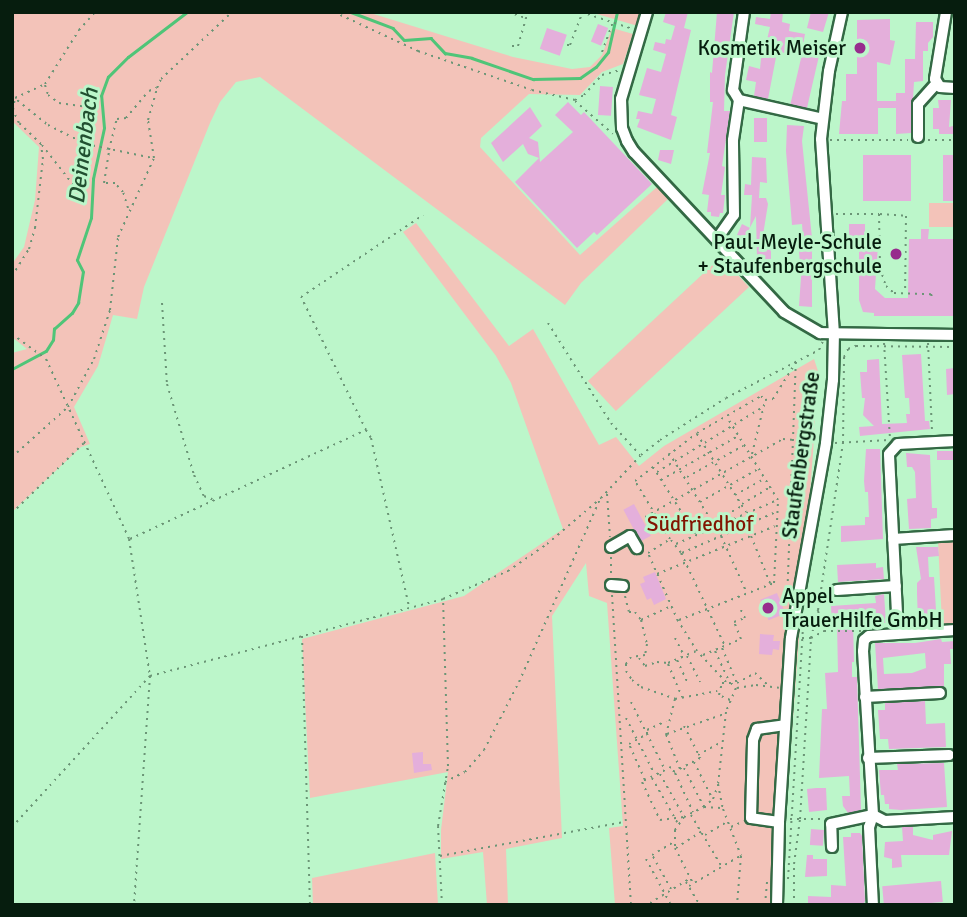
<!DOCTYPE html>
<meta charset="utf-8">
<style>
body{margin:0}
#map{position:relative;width:967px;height:917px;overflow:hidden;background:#bcf6ca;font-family:Signika,sans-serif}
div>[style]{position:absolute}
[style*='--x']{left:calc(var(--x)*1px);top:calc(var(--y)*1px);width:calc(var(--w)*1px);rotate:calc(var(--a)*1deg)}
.green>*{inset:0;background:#f3c3b9;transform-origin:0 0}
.stream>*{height:2.5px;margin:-1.25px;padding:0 1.25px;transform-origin:1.25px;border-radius:1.25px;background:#4fc578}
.building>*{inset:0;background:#e4afdb;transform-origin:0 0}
.path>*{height:2px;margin-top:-1px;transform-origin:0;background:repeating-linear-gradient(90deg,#6b9576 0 2px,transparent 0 7px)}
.roads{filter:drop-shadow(2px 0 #336944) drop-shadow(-2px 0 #336944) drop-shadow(0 2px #336944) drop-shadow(0 -2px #336944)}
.minor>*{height:10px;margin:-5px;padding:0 5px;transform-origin:5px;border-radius:5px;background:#fff}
.dots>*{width:19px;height:19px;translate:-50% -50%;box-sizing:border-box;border:4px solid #bcf6ca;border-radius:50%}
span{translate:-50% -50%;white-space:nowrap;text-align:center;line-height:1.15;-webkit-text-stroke:6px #bcf6ca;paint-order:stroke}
.poi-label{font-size:21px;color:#061d0e}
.right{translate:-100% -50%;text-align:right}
.left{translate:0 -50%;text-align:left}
.street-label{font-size:21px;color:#061d0e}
.park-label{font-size:21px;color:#821401}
.water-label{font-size:23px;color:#214f30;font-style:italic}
.frame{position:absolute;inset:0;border:14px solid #061d0e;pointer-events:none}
</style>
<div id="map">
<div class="green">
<div style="clip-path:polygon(12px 12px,367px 12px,513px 57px,572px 69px,590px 67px,602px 55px,612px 28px,633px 34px,623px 64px,602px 72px,580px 95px,529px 94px,481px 138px,480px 147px,580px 255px,657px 187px,668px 199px,581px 283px,565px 305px,260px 77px,236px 82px,220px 102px,210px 123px,144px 287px,137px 319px,113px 315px,98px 366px,74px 407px,90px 444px,81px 447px,12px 512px,12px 353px,27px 349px,12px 337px,12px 264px,24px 247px,35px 200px,39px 147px,12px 121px)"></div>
<div style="clip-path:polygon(590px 12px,643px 12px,638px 26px)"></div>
<div style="left:929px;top:203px;width:26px;height:24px"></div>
<div style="clip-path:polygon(416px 223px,509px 346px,533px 329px,599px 445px,616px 437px,639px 466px,664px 446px,814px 359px,818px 371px,813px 453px,779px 905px,615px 905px,609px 828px,623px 826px,607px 603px,589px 596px,586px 563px,552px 616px,562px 838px,506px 849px,508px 905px,487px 905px,483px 852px,441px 859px,441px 830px,448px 772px,310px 798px,302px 639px,464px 596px,563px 529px,511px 383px,496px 356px,403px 232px)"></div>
<div style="left:721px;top:257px;width:41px;height:182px;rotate:47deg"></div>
<div style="clip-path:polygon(955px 540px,955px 624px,942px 624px,938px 541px)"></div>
<div style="clip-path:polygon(435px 853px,438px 905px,313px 905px,312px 878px)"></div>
</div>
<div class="stream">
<div style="--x:351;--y:12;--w:45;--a:20.9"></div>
<div style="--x:393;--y:28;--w:16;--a:47"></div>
<div style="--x:404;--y:40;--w:27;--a:-4"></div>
<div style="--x:431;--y:38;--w:21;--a:47"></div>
<div style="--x:445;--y:53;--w:27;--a:10"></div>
<div style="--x:472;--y:58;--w:65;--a:19"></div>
<div style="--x:533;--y:79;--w:47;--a:-1.2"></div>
<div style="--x:580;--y:78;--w:19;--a:-35"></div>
<div style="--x:596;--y:67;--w:19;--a:-51"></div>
<div style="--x:608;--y:52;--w:41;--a:-77.3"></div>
<div style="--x:12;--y:369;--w:38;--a:-28"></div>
<div style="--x:46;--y:351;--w:13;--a:-58"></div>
<div style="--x:53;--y:340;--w:11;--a:-85"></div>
<div style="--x:54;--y:329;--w:24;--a:-42"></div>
<div style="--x:72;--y:313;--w:12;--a:-59"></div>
<div style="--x:78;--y:303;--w:31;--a:-81"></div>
<div style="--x:83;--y:272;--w:13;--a:-117"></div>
<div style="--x:77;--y:260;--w:44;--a:-71.6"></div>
<div style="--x:91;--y:218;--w:39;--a:-87"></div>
<div style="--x:93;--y:179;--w:52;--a:-77.8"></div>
<div style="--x:104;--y:128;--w:32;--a:-95"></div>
<div style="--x:101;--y:96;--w:20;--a:-70"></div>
<div style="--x:108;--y:77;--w:28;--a:-45"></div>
<div style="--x:128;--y:57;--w:74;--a:-37.3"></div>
</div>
<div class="building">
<div style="clip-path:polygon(666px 12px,688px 12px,684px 28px,691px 30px,671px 115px,677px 117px,671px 140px,637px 127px,640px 119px,636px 119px,638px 111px,652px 114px,656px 99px,639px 95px,647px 68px,661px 72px,666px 54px,653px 50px,655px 42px,665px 44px,666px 39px,671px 40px,675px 26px,663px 22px)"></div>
<div style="clip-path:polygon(717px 12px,734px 12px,725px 75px,724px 111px,730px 111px,722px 166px,725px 167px,721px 195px,725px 195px,723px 213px,720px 213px,719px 217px,711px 216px,711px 212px,707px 212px,709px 195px,702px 194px,710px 153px,707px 153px,713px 102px,710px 102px,710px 72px,712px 73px)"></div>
<div style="clip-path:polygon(771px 12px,783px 12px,782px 22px,790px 24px,789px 31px,805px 34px,803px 45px,790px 42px,788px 54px,777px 52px,768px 99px,754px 96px,756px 82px,746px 80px,749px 66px,760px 69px,762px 47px,765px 48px,770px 27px,755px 24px,756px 17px,770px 19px)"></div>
<div style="clip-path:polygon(811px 12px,829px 12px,823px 32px,807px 28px)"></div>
<div style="clip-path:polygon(890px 19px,890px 40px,895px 41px,890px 65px,877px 62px,877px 101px,896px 101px,896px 93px,905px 93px,905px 59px,915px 59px,916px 22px,933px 22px,933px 37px,928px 43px,928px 51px,923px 51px,923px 81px,914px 82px,911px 133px,896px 134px,896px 108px,878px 108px,878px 134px,839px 134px,842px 101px,846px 101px,846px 74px,857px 74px,857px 20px)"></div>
<div style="left:598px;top:24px;width:11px;height:19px;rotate:22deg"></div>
<div style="left:547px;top:28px;width:21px;height:22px;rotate:19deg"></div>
<div style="left:802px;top:54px;width:17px;height:52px;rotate:13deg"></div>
<div style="left:600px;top:86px;width:13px;height:29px;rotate:4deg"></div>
<div style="clip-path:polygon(938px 100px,951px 100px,949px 127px,953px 126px,953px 134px,939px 134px,939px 129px,933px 129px,933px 108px,939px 108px)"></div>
<div style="clip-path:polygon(568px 102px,581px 115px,584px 112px,652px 184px,597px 235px,594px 232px,577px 248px,515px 182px,539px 158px,528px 154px,523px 144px,503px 162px,491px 143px,530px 107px,542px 126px,529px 138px,538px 142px,540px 162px,573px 132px,555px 115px)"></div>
<div style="left:754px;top:118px;width:13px;height:24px"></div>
<div style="clip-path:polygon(787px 125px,804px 126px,802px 141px,812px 238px,812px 307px,799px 306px,801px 277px,798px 238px,803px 238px,802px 224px,792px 225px,786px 151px)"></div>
<div style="clip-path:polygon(660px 150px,674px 150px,671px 164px,658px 160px)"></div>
<div style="left:863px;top:155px;width:48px;height:46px"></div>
<div style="left:943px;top:155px;width:12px;height:46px"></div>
<div style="clip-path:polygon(752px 157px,766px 158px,767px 183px,760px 182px,759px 198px,766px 198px,768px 204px,763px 235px,771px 235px,771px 259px,757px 259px,756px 216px,744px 239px,737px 235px,742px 224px,750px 228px,752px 195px,744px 195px,745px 184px,751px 185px)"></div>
<div style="clip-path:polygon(849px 224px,865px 224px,865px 239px,872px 239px,872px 245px,878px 245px,875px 289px,885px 298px,908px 298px,909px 239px,921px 239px,921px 229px,929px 229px,928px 239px,955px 239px,955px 316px,874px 316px,874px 313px,863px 312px,859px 300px,859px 240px,849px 240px)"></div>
<div style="clip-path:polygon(921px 354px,925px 421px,929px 421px,930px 429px,860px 436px,859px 427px,874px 426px,863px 415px,865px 398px,862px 398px,860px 372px,867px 372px,867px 360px,879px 359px,882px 424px,907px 423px,906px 414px,910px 414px,909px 398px,905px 398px,902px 355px)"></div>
<div style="clip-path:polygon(955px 368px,955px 394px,947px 395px,946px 369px)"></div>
<div style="clip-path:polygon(866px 449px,880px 449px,883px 539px,841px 542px,841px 526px,865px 525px,865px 517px,869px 517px,868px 492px,865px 492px,864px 481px)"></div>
<div style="left:955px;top:451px;width:9px;height:18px;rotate:90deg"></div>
<div style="clip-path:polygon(906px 453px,930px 455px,932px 508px,937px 508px,937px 518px,931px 519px,931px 528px,909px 529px,907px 499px,916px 498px,915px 472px,912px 467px,907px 467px)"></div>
<div style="left:634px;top:504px;width:36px;height:12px;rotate:62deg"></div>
<div style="clip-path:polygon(916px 547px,938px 547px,939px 556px,928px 557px,929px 577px,934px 577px,936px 610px,941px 610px,942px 618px,936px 618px,936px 621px,918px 622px,917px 594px,917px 583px,921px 579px)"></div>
<div style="clip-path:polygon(876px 563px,876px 568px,883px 567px,884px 579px,838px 582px,837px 565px)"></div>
<div style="clip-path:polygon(655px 572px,666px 599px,654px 605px,651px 598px,647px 600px,640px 584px,645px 582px,643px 577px)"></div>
<div style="left:777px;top:593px;width:22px;height:18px;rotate:68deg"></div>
<div style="clip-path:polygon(884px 594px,886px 623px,853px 623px,854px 662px,852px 662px,852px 677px,857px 677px,861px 810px,848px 813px,843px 806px,842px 796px,850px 796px,849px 776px,819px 778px,822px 709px,827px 709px,825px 673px,838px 672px,837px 624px,832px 624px,831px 606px,876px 603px,875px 596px)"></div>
<div style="clip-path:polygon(760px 634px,774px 635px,773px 641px,780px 641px,779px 650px,773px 649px,772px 655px,759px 654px)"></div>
<div style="clip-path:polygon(evenodd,941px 639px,942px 642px,955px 641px,955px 649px,950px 649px,951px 664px,944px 664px,944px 687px,878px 689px,875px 643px,915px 643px,941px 639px,925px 653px,926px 668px,912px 673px,884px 674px,883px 658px,925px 653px)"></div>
<div style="clip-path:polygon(925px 701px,926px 724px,945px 723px,946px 747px,889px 749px,888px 739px,880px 739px,878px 710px,885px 710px,885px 703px)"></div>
<div style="clip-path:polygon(423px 752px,423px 764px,431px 764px,432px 770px,414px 773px,412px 753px)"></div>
<div style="clip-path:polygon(944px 763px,947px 807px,901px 810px,889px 809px,889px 804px,885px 804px,884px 795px,881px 795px,879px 770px,898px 770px,897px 764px)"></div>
<div style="clip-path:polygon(816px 788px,826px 788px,827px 810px,809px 812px,807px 789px)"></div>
<div style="clip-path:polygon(902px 827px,913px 827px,913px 835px,933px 840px,933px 835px,952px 831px,949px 855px,901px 855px,902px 867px,892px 868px,892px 859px,884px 857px,885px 842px,903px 841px)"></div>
<div style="left:811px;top:829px;width:13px;height:16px;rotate:4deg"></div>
<div style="clip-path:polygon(851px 833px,860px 833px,862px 836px,865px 901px,863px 905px,808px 905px,808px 896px,831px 897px,831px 885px,846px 886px,843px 837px,851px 837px)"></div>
<div style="clip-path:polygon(807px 855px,813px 855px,813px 859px,827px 859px,827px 876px,805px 877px)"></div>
<div style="left:941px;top:881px;width:21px;height:59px;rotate:85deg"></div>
</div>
<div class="path">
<div style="--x:334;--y:12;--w:93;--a:24.9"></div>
<div style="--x:418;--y:51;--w:120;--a:18.9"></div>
<div style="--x:532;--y:90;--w:44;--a:13.1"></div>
<div style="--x:575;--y:100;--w:10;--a:-29"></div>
<div style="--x:584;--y:95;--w:27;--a:-48"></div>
<div style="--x:602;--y:75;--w:20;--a:-15"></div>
<div style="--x:508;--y:12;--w:18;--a:19"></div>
<div style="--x:581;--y:12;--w:55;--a:18.1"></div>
<div style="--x:567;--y:45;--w:3;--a:0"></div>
<div style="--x:570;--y:45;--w:33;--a:-69"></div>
<div style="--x:512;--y:46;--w:6;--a:0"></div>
<div style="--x:518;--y:46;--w:35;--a:-74"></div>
<div style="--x:602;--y:52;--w:30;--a:-70"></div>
<div style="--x:45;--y:85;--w:10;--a:73"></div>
<div style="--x:48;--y:95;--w:14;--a:36"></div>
<div style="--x:59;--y:103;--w:29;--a:8"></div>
<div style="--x:12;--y:96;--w:46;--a:38.9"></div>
<div style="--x:48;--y:125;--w:42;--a:26.6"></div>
<div style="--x:86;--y:144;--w:68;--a:11.8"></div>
<div style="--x:575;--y:101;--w:50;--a:41"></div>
<div style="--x:830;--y:140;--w:78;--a:0"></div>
<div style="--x:928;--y:140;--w:27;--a:0"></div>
<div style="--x:42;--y:145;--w:52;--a:52"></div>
<div style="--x:74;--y:186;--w:5;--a:11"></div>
<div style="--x:128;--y:208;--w:17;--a:-107"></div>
<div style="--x:123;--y:192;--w:12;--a:-132"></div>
<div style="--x:115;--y:183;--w:11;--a:180"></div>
<div style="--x:104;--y:183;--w:33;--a:-81"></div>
<div style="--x:109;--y:150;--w:32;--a:-76"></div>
<div style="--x:117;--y:119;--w:9;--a:-6"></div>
<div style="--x:126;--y:118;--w:35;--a:-50"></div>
<div style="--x:149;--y:91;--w:8;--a:-23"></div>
<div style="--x:836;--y:214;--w:43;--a:0"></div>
<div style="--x:879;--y:214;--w:54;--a:88.9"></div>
<div style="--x:880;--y:268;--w:19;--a:72"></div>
<div style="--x:886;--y:286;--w:11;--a:41"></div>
<div style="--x:894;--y:293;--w:37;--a:2"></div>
<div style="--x:931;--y:294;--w:3;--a:72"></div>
<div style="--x:880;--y:214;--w:26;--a:4"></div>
<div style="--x:906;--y:216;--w:77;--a:90.7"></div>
<div style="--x:12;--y:276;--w:32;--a:-58"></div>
<div style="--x:29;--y:249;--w:22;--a:-74"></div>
<div style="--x:35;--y:228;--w:69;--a:-83.4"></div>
<div style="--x:43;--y:159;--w:15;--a:-98"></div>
<div style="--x:41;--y:144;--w:30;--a:-136"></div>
<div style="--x:19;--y:123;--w:14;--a:-115"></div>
<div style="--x:13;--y:110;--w:12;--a:-81"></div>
<div style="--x:15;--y:98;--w:33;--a:-25"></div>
<div style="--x:45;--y:84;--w:64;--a:-57.8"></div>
<div style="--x:79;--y:30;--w:24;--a:-48"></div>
<div style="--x:162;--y:303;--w:81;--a:86.5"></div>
<div style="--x:167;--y:384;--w:95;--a:73.5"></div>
<div style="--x:194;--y:475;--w:23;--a:65"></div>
<div style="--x:204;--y:496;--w:9;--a:21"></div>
<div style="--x:548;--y:323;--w:118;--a:57.8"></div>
<div style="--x:611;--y:423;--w:43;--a:47.8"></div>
<div style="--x:12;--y:334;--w:42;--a:36.3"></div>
<div style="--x:46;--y:359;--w:198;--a:65.2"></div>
<div style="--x:129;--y:539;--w:139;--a:81.3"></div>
<div style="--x:150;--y:676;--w:230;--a:94"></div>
<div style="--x:884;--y:343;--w:96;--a:86.4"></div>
<div style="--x:928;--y:343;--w:89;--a:87.4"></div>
<div style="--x:366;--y:430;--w:148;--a:-116"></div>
<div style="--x:301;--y:297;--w:147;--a:-33.9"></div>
<div style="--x:697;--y:434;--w:92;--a:57.9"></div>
<div style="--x:835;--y:443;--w:54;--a:-3.2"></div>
<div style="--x:669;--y:453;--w:98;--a:57.9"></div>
<div style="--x:721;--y:536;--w:60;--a:65.6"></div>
<div style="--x:752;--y:454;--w:55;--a:-76.2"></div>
<div style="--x:12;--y:457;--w:75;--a:-41.8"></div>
<div style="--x:68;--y:407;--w:55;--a:-61.6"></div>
<div style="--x:94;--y:359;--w:52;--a:-71.9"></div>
<div style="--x:110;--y:310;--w:73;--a:-83.7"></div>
<div style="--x:118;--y:237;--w:87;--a:-65.5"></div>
<div style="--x:154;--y:158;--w:38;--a:-99"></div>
<div style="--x:148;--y:120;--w:33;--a:-74"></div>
<div style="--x:157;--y:88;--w:10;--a:-66"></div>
<div style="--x:161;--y:79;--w:98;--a:-43.3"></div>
<div style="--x:653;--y:467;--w:80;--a:57.7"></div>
<div style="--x:657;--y:472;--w:124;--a:-31.5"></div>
<div style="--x:687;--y:477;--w:64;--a:-29"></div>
<div style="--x:661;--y:480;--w:89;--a:-29.7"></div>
<div style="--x:607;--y:494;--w:43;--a:86"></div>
<div style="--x:735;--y:495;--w:33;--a:-29"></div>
<div style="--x:700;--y:502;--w:67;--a:-29.6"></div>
<div style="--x:742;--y:504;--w:31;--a:-31"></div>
<div style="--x:12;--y:513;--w:100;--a:-44.2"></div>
<div style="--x:645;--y:517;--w:159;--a:-29.5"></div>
<div style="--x:783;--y:439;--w:33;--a:5"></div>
<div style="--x:714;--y:522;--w:32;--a:-30"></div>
<div style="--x:751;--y:536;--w:51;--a:68"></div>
<div style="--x:130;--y:539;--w:260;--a:-24.8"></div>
<div style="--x:366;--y:430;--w:9;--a:58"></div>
<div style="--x:371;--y:438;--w:173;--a:77.3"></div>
<div style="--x:671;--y:540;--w:16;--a:52"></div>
<div style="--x:681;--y:553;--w:103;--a:64.7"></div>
<div style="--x:676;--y:544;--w:110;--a:-23.5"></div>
<div style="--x:682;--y:553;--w:103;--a:-23.6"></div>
<div style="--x:611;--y:557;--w:19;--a:90"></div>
<div style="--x:657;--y:574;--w:127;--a:-22.1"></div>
<div style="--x:612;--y:595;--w:311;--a:86.5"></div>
<div style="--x:625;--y:596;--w:16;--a:76"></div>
<div style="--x:629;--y:612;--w:6;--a:0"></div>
<div style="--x:635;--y:612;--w:10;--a:53"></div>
<div style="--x:641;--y:620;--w:25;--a:76"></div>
<div style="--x:647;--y:644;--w:11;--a:100"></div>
<div style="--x:645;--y:655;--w:14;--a:172"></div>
<div style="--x:631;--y:657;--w:9;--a:126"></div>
<div style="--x:626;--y:664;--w:7;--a:90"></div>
<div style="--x:626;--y:671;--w:11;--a:56"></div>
<div style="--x:632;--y:680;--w:11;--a:38"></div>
<div style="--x:641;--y:687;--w:36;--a:19"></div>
<div style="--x:787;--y:602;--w:240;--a:-87.9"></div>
<div style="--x:818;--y:611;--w:19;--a:74"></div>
<div style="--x:641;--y:620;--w:33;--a:-25"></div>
<div style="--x:679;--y:620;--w:102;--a:-21.3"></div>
<div style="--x:774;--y:583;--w:83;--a:-87.2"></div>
<div style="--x:778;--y:500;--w:97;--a:-121.6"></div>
<div style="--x:302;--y:636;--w:269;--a:88.3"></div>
<div style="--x:675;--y:638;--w:20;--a:63"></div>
<div style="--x:802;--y:638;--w:9;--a:0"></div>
<div style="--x:811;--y:638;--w:15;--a:-28"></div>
<div style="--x:824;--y:631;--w:37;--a:0"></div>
<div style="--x:722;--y:648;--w:38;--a:67"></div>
<div style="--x:737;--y:683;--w:21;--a:-29"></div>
<div style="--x:755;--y:673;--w:21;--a:43"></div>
<div style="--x:715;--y:651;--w:33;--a:65"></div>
<div style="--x:703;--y:655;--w:41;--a:-22.8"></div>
<div style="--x:741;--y:639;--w:18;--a:-112"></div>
<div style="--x:734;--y:622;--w:12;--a:-20"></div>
<div style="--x:745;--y:618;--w:9;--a:-117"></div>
<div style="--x:687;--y:656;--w:29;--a:63"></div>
<div style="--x:639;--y:658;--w:10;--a:53"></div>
<div style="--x:645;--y:666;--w:13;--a:-18"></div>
<div style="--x:657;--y:662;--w:11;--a:5"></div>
<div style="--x:668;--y:663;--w:30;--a:-23"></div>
<div style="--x:677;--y:660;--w:26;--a:65"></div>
<div style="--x:668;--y:664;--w:36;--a:67"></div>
<div style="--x:726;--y:682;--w:42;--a:-133.1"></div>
<div style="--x:697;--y:651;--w:36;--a:-122"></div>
<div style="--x:678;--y:621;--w:74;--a:-113.8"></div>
<div style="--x:648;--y:553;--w:26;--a:-32"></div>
<div style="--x:670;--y:539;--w:68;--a:-121.1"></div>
<div style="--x:635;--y:481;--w:78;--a:-37.7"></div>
<div style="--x:697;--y:433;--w:74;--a:-30"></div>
<div style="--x:761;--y:396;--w:6;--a:45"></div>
<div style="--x:765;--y:400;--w:8;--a:-7"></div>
<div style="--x:773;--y:399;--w:44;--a:-58.1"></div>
<div style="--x:737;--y:688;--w:19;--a:-9"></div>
<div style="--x:756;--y:685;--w:23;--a:7"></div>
<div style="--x:730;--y:700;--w:12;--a:-156"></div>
<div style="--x:719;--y:695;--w:12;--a:-76"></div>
<div style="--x:722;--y:683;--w:9;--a:0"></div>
<div style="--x:731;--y:683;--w:7;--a:45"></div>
<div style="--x:736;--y:688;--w:26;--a:113"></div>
<div style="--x:726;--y:712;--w:72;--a:96.3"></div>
<div style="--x:718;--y:784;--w:25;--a:79"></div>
<div style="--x:723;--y:809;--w:50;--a:69"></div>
<div style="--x:741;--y:856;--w:49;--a:94.7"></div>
<div style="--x:631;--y:702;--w:76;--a:63.4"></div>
<div style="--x:626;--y:718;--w:62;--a:63"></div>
<div style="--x:684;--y:726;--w:36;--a:63"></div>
<div style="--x:700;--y:758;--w:30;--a:152"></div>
<div style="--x:674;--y:772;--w:6;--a:-121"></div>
<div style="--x:671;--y:767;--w:33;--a:153"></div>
<div style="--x:642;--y:782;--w:42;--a:64.7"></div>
<div style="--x:660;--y:820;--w:24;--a:-7"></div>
<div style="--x:684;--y:817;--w:22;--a:-27"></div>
<div style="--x:704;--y:807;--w:12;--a:-42"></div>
<div style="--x:713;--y:799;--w:15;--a:-70"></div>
<div style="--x:667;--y:734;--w:60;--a:-19.3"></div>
<div style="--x:698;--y:755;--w:25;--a:-29"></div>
<div style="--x:694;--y:762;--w:40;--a:63.4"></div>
<div style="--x:684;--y:768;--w:44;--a:62.9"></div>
<div style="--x:704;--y:807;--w:17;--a:3"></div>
<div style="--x:680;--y:769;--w:37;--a:-112"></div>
<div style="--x:666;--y:735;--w:37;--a:-76"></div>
<div style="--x:675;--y:699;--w:43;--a:-10.8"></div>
<div style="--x:675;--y:773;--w:43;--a:65.2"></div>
<div style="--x:660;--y:774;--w:49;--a:60.8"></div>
<div style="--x:684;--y:817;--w:16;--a:125"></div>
<div style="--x:675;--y:830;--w:18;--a:90"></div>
<div style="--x:675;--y:848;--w:39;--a:63"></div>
<div style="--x:652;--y:778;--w:51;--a:60.4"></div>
<div style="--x:645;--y:780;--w:39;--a:-114"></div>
<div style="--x:629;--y:744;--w:21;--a:-29"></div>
<div style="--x:647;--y:734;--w:4;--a:-90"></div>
<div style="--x:647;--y:730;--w:21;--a:-25"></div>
<div style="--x:445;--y:782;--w:22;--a:-27"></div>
<div style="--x:465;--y:772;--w:29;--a:-49"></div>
<div style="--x:484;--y:750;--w:76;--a:-62.8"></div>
<div style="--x:519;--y:682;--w:200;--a:-66.1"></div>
<div style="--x:691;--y:815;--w:61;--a:59.2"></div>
<div style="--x:790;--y:819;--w:33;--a:0"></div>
<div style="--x:12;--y:827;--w:205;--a:-47.6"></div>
<div style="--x:150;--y:676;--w:303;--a:-14.7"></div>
<div style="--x:443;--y:599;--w:71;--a:-23.3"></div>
<div style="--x:508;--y:571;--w:47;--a:-34.7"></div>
<div style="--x:547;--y:544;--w:71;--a:-40.4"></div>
<div style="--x:601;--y:498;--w:59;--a:-47.1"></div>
<div style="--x:641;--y:455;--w:24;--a:-38"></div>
<div style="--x:660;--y:440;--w:78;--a:-32.5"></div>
<div style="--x:726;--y:398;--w:105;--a:-27.3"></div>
<div style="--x:819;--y:350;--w:10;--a:-66"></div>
<div style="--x:731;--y:827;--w:14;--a:-25"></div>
<div style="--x:705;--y:835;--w:26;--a:-31"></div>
<div style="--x:676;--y:848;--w:30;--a:-33"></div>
<div style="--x:440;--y:856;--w:187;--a:-10.5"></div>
<div style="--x:646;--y:859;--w:52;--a:61.5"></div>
<div style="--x:788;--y:879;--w:249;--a:-86.6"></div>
<div style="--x:686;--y:882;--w:27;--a:59"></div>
<div style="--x:689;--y:886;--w:59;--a:-30.5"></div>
<div style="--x:671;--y:889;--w:39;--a:-119"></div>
<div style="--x:652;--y:855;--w:26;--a:-31"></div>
<div style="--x:650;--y:903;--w:46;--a:-31.6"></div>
<div style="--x:442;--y:905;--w:79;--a:-92.9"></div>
<div style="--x:438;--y:826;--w:61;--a:-80.5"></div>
<div style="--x:448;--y:766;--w:166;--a:-91.7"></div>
<div style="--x:765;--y:905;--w:25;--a:-85"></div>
<div style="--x:794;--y:905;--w:41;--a:-90"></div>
<div style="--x:794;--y:864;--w:45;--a:-82.4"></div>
<div style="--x:800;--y:819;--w:181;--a:-86.5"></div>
<div style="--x:811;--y:638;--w:29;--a:-76"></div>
<div style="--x:818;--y:610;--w:169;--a:-81.5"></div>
<div style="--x:843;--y:443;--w:86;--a:-89.3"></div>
<div style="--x:844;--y:357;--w:9;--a:-63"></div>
<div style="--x:848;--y:349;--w:9;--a:-21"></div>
<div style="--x:856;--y:346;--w:99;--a:0.6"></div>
</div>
<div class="roads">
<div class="minor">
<div style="--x:647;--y:12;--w:91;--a:106.6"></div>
<div style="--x:621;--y:99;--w:29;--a:88"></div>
<div style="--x:622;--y:128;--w:14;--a:69"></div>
<div style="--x:627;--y:141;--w:13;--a:58"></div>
<div style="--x:634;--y:152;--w:219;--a:46.8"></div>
<div style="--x:784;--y:312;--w:42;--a:30.3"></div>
<div style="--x:820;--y:333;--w:135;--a:0.8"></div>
<div style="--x:946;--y:12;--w:68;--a:99.3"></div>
<div style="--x:935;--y:79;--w:9;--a:58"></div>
<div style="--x:940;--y:87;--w:15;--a:4"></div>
<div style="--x:739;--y:100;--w:86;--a:12.7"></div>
<div style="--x:918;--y:137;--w:33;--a:-90"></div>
<div style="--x:918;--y:104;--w:27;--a:-48"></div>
<div style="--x:717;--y:239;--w:29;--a:-55"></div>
<div style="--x:734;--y:215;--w:75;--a:-90.8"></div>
<div style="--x:733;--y:140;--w:40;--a:-81.5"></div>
<div style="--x:739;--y:100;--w:12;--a:-121"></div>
<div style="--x:733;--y:90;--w:79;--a:-82"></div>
<div style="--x:893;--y:539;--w:62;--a:-3.7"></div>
<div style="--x:611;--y:547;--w:22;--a:-30"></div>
<div style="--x:630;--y:536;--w:14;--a:60"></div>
<div style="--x:611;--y:585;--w:12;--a:5"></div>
<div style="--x:837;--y:590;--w:59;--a:-3.9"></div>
<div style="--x:955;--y:630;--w:86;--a:176"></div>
<div style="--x:869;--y:636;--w:6;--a:141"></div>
<div style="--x:864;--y:640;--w:11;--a:95"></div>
<div style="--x:863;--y:651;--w:164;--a:86.5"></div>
<div style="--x:873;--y:815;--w:13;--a:27"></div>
<div style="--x:885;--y:821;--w:70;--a:-3.3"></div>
<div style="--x:898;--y:633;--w:179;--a:-92.9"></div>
<div style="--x:889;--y:454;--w:13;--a:-48"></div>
<div style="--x:898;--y:444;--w:57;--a:-3"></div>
<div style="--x:865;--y:697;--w:75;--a:-3.1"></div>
<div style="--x:868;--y:758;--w:81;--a:-2.1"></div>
<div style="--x:873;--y:815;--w:13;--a:108"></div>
<div style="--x:869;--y:827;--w:78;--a:87.1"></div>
<div style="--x:779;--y:822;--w:28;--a:-172"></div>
<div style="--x:751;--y:818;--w:78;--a:-88.5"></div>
<div style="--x:753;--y:740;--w:12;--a:-70"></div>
<div style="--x:757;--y:729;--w:28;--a:-8"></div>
<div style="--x:832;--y:847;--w:23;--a:-92"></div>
<div style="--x:831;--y:824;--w:43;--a:-12.1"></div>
<div style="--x:777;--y:905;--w:83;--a:-88.6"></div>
<div style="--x:779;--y:822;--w:184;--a:-86.3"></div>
<div style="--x:791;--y:638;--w:198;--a:-79.8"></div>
<div style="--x:826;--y:443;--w:63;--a:-83.7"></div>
<div style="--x:833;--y:380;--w:46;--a:-88.8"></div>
<div style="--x:834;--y:334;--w:195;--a:-93.8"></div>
<div style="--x:821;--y:139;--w:68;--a:-83.3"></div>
<div style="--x:829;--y:71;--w:60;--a:-77.6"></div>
</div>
</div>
<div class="dots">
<div style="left:860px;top:48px;background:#972c8d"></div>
<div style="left:896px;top:254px;background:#972c8d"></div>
<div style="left:768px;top:608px;background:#972c8d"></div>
</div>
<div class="poi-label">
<span class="right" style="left:846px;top:48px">Kosmetik Meiser</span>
<span class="right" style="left:882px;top:254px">Paul-Meyle-Schule<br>+ Staufenbergschule</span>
<span class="left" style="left:782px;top:608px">Appel<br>TrauerHilfe GmbH</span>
</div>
<div class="street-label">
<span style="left:801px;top:455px;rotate:-82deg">Staufenbergstraße</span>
</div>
<div class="park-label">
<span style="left:700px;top:524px">Südfriedhof</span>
</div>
<div class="water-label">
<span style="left:84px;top:146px;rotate:-83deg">Deinenbach</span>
</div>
<div class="frame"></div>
</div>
